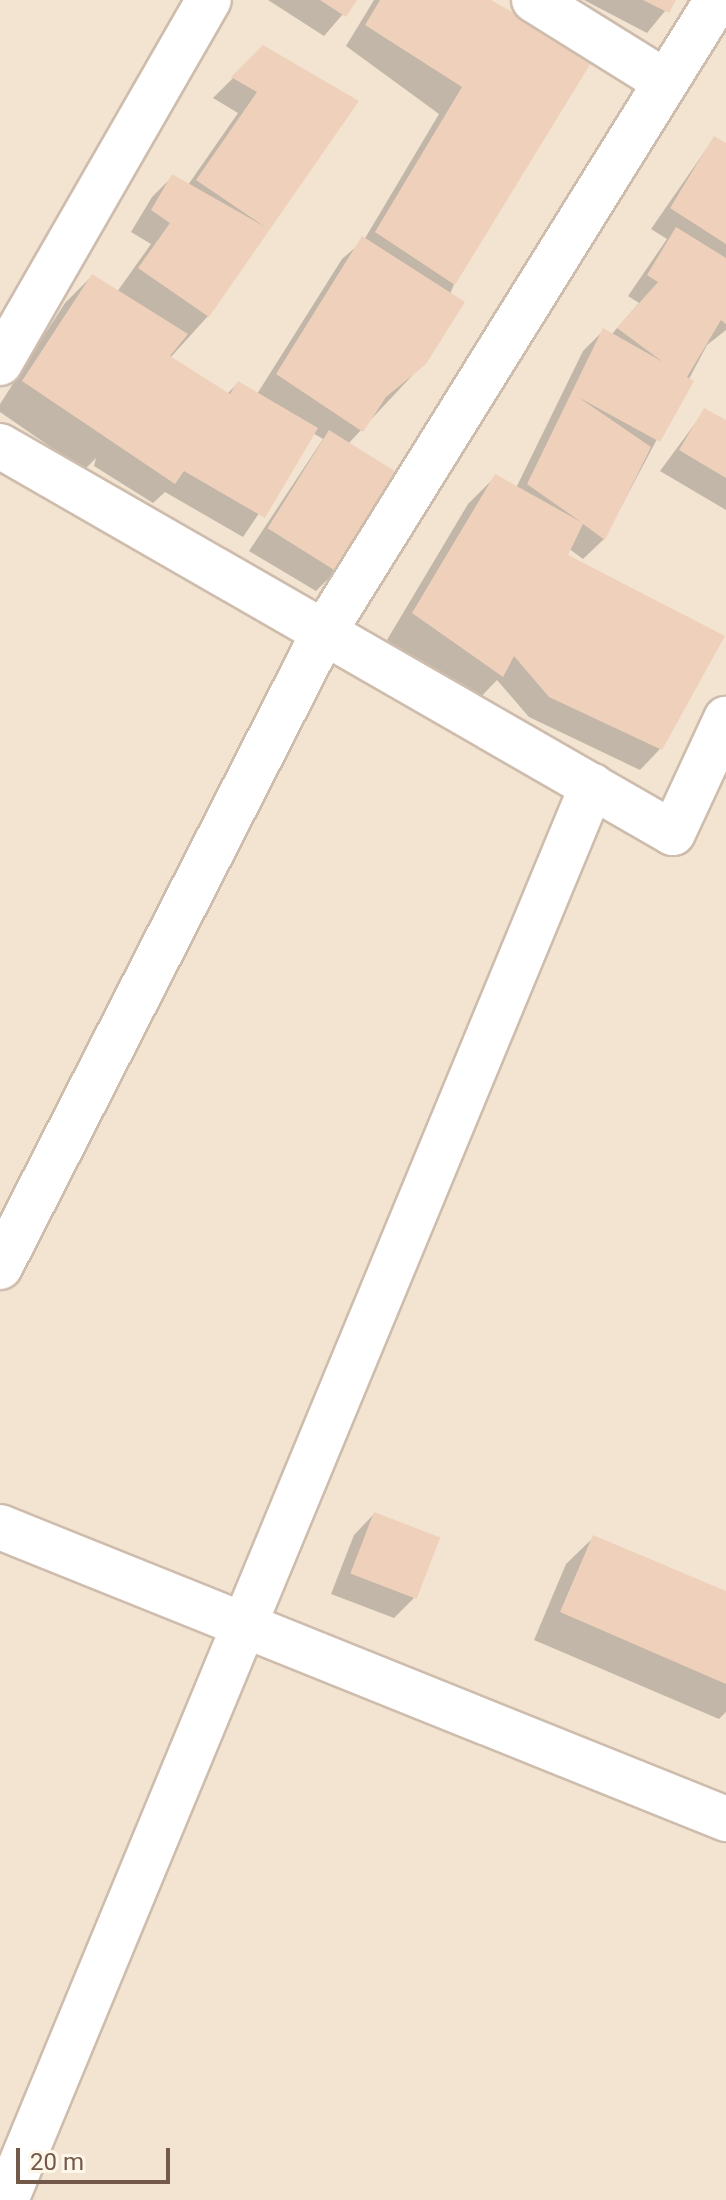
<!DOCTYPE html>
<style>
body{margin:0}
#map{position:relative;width:726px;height:2200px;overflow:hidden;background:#fbf2e2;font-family:Roboto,sans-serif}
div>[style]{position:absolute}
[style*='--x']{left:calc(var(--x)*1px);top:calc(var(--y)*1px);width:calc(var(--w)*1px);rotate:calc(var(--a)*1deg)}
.residential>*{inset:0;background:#f2e4d1;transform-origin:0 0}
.shadow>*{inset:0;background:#0003}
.building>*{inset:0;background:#efd1bb;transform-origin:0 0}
.roads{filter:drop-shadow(2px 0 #cebcad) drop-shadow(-2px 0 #cebcad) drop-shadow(0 2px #cebcad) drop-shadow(0 -2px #cebcad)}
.minor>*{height:44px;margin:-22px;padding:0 22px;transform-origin:22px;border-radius:22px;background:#fff}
span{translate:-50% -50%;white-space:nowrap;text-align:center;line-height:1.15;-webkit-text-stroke:6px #fef6e8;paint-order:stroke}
.scale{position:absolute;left:16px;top:2148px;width:154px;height:36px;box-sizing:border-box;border:4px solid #72594a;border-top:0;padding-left:10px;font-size:24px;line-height:28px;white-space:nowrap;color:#72594a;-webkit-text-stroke:6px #fef6e8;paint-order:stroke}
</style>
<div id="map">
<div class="residential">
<div style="left:0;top:0;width:726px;height:2200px"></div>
</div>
<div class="shadow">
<div style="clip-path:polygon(268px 0,355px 0,324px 36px)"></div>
<div style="clip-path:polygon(374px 0,487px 0,454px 284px,424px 363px,348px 444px,336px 571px,316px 591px,249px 551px,323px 439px,313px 433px,243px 537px,165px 492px,153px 503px,94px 466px,96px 458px,84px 470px,0 412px,0 404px,65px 303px,92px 276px,117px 292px,151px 244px,131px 232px,152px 197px,173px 176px,188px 185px,238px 113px,213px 98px,264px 47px,356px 101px,208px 316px,170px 358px,227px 394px,238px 383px,257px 394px,342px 259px,364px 240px,439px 114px,346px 46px)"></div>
<div style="clip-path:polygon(584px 0,674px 0,647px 33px)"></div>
<div style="clip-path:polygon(714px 138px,726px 145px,726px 330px,707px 345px,604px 539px,583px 559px,568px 548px,560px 563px,660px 749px,640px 770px,529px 717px,497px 680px,475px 703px,387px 640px,468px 504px,495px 477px,516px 488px,583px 351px,604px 330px,611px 335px,639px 303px,628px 296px,667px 239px,651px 229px)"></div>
<div style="clip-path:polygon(705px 410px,726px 423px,726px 510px,660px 471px)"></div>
<div style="clip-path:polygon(374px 1514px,414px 1598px,394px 1618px,331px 1594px,354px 1535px)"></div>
<div style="clip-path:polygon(594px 1537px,726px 1593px,726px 1712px,719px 1719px,534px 1640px,566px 1564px)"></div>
</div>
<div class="building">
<div style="clip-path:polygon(320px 0,357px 0,346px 17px)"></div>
<div style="clip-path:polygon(380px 0,491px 0,594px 58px,455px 285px,375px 232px,462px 87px,365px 25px)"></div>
<div style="clip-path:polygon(643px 0,676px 0,669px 13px)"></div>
<div style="clip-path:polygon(263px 45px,359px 101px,209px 317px,138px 268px,170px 223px,151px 210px,172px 174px,265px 227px,196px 180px,257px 92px,231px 77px)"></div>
<div style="clip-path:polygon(714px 136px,726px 143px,726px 244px,670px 208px)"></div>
<div style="clip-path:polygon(676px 227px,726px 258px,726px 324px,721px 320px,687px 377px,694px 381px,660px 442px,578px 397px,651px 447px,605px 540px,583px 524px,568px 555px,725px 636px,662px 750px,549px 697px,514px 656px,503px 677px,412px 613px,495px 474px,581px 522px,527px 484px,603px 328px,663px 362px,617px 328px,658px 282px,647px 275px)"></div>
<div style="clip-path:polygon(362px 236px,465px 302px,426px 364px,386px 397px,363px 432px,276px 374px)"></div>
<div style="clip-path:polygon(92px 274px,188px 334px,170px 356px,230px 394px,238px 381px,318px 428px,265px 518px,184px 471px,175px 484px,22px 381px)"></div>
<div style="clip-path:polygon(704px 408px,726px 420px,726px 478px,679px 450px)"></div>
<div style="left:329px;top:430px;width:82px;height:116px;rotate:32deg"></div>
<div style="left:374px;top:1512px;width:71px;height:66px;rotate:21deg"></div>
<div style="clip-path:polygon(593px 1535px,726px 1591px,726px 1684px,560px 1612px)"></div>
</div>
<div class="roads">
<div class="minor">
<div style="--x:534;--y:0;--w:153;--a:31.9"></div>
<div style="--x:0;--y:363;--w:419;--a:-60.1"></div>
<div style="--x:0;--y:446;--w:776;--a:29.9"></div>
<div style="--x:673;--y:833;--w:126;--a:-65.1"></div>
<div style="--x:0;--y:1267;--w:713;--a:-62.97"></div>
<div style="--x:324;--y:632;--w:744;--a:-58.13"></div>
<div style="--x:0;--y:1527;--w:783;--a:21.91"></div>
<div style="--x:6;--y:2200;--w:1531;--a:-67.49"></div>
</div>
</div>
<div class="scale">20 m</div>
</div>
